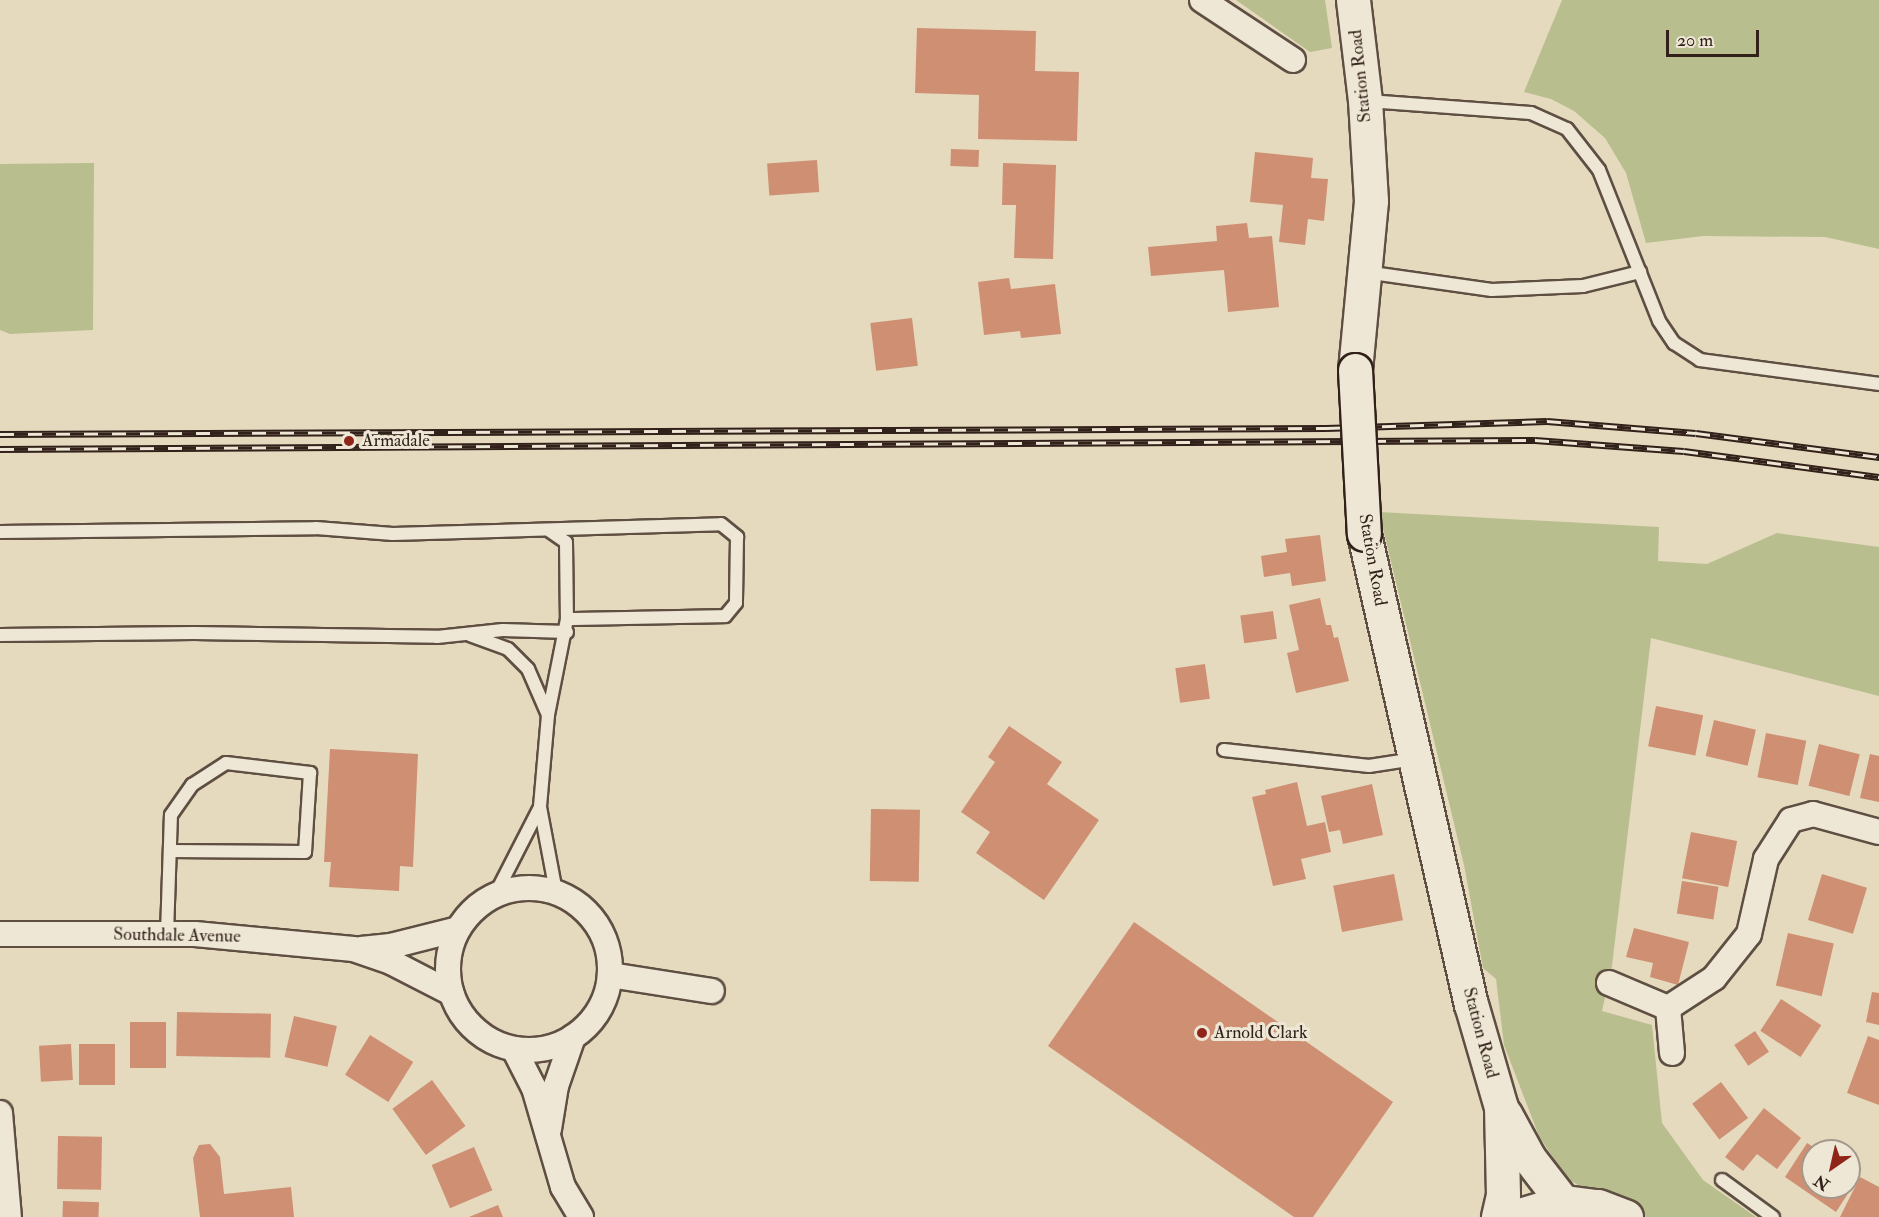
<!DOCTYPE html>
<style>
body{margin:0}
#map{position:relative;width:1879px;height:1217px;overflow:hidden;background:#e5dabe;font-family:"IM FELL Double Pica",serif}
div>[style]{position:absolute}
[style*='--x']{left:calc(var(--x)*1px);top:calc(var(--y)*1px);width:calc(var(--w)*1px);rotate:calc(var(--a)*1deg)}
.green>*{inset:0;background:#b9be8f}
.building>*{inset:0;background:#ce8f73;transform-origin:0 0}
.roads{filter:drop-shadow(2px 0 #5f4f43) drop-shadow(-2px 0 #5f4f43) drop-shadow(0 2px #5f4f43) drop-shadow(0 -2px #5f4f43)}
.service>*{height:12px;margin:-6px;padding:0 6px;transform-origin:6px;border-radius:6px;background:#eee7d5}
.minor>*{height:24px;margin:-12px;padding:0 12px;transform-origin:12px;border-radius:12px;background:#eee7d5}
.minor>.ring{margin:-12px;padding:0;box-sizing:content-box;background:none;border:24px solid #eee7d5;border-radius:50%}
.secondary>*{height:33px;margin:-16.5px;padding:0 16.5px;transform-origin:16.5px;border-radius:16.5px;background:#eee7d5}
.rail>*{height:7px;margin-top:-3.5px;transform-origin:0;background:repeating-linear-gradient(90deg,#eee7d5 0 14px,#32211a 0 28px);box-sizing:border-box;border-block:2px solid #32211a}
.bridges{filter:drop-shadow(2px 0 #32211a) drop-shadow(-2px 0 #32211a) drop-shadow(0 2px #32211a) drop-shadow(0 -2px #32211a)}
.secondary-bridge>*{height:33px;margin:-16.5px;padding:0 16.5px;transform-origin:16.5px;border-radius:16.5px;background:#eee7d5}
.dots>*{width:16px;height:16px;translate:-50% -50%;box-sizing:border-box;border:3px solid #eee7d5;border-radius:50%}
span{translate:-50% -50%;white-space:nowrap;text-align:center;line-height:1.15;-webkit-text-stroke:6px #eee7d5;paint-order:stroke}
.street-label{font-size:18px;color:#32211a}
.poi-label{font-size:18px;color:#32211a}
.left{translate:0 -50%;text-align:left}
.north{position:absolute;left:1801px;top:1139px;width:60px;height:60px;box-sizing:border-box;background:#eee7d5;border:2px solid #a3988a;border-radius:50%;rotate:214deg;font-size:16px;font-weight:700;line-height:24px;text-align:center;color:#32211a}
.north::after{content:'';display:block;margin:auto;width:21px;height:27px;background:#8f2418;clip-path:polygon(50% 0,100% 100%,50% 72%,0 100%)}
.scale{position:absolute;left:1666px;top:30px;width:93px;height:27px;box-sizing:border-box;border:3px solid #32211a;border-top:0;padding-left:8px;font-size:18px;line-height:21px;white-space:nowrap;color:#32211a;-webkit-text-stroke:4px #eee7d5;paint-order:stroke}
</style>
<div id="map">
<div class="green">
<div style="clip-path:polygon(1236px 0,1325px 0,1332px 48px,1310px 52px)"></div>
<div style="clip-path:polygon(1562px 0,1879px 0,1879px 249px,1825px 237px,1703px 236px,1646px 243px,1626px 173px,1605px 138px,1574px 111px,1551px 99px,1524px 92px)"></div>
<div style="clip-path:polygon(94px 163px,93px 330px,10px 334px,0 330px,0 164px)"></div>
<div style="clip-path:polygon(1379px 512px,1659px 527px,1658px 561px,1707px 564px,1777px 533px,1879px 547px,1879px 696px,1651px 638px,1612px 966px,1602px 1011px,1652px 1025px,1662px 1123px,1703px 1180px,1756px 1217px,1639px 1217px,1567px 1179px,1539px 1136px,1504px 1045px,1496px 979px,1483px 968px,1464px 865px)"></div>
</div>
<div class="building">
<div style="clip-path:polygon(917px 28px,1036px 31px,1035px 71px,1079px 72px,1077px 141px,978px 139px,979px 95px,915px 93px)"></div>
<div style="left:951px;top:149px;width:28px;height:17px;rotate:2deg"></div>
<div style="clip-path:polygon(1255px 152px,1313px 158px,1311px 178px,1328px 179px,1324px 221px,1308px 219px,1305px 245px,1279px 242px,1283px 205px,1250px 202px)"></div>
<div style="left:817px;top:160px;width:32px;height:50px;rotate:86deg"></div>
<div style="clip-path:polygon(1003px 163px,1056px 165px,1053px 259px,1014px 258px,1016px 205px,1002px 205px)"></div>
<div style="clip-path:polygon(1247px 223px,1249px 238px,1272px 236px,1279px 307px,1228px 312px,1224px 270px,1151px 276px,1148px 247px,1217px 241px,1216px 226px)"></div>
<div style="clip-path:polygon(1009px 278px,1011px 289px,1055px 284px,1061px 334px,1021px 338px,1020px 331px,984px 335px,978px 282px)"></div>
<div style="left:912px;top:318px;width:48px;height:42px;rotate:83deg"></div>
<div style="clip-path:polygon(1320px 535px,1326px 581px,1292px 586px,1290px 573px,1264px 577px,1261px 556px,1287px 552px,1285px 539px)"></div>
<div style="clip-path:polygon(1320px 598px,1326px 625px,1331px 625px,1334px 638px,1338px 637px,1349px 681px,1296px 693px,1287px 653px,1299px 650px,1289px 605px)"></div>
<div style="left:1273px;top:611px;width:28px;height:33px;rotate:82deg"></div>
<div style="left:1205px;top:664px;width:35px;height:30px;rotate:82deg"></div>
<div style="left:1656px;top:706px;width:48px;height:41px;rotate:11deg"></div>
<div style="left:1714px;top:720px;width:43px;height:37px;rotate:13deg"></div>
<div style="clip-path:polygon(1009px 726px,1062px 762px,1047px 784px,1099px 820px,1044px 900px,976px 853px,990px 832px,961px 812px,995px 762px,988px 757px)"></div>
<div style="left:1766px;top:733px;width:41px;height:45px;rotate:11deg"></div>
<div style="left:1819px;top:744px;width:42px;height:43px;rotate:14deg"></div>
<div style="clip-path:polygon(330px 749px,418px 754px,413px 867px,400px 866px,399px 891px,329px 887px,331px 862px,324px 862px)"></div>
<div style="clip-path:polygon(1870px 754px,1879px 756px,1879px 802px,1860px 798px)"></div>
<div style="clip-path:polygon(1297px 782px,1307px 826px,1325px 822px,1331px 852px,1301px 859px,1306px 879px,1273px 886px,1252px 797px,1266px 794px,1265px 790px)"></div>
<div style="clip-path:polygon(1372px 784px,1383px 835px,1343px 844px,1340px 830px,1329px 832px,1321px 796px)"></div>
<div style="left:871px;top:809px;width:49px;height:72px;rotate:1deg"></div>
<div style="left:1691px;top:832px;width:47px;height:47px;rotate:11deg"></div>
<div style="left:1394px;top:874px;width:47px;height:62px;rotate:79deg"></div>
<div style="left:1822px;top:874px;width:47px;height:48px;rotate:17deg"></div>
<div style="left:1682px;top:881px;width:37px;height:33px;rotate:9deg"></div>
<div style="clip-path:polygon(1134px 922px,1393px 1102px,1313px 1217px,1294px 1217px,1048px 1046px)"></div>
<div style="clip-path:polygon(1634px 928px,1689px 942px,1678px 985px,1650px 977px,1653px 963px,1626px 957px)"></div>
<div style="left:1788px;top:933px;width:47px;height:54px;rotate:13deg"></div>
<div style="clip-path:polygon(1872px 992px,1879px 993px,1879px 1025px,1866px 1022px)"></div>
<div style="left:1781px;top:999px;width:48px;height:38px;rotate:33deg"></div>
<div style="left:177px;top:1012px;width:94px;height:44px;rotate:1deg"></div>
<div style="left:294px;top:1016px;width:44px;height:42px;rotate:13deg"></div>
<div style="left:130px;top:1022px;width:36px;height:46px"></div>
<div style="left:1755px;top:1031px;width:25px;height:25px;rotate:56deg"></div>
<div style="left:370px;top:1035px;width:51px;height:47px;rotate:32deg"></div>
<div style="clip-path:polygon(1868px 1036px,1879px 1040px,1879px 1105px,1847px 1093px)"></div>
<div style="left:71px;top:1044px;width:36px;height:32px;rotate:87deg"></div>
<div style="left:79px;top:1044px;width:36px;height:41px"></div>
<div style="left:432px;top:1080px;width:57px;height:49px;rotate:54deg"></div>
<div style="left:1721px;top:1082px;width:45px;height:36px;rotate:53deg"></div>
<div style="clip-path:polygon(1764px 1108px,1801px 1138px,1777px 1169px,1757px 1154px,1743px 1171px,1725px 1157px)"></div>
<div style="left:58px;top:1136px;width:44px;height:53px;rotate:1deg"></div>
<div style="clip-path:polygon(1807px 1143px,1820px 1151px,1813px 1151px,1813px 1187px,1841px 1187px,1849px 1192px,1836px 1212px,1785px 1177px)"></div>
<div style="clip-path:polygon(210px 1144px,220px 1157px,224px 1194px,291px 1187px,294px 1217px,200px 1217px,193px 1158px,199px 1145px)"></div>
<div style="left:474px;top:1147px;width:47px;height:46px;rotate:67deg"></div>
<div style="clip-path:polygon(1860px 1177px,1879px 1187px,1879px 1217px,1840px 1217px)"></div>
<div style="left:63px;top:1201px;width:36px;height:16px;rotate:2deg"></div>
<div style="clip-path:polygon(498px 1205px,503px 1217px,469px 1217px)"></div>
</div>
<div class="roads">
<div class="service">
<div style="--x:1368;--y:101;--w:163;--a:4.2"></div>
<div style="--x:1531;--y:113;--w:39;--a:24"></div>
<div style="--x:1567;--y:129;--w:52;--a:52"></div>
<div style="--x:1599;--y:170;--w:162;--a:68.3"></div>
<div style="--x:1659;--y:321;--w:27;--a:56"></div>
<div style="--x:1674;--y:343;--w:31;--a:33"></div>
<div style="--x:1700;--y:360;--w:181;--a:7.6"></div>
<div style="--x:1365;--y:272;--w:128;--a:8.1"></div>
<div style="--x:1492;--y:290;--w:91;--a:-2.5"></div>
<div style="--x:1583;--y:286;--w:59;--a:-13.8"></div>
<div style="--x:550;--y:531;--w:19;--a:35"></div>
<div style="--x:566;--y:542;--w:77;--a:89.3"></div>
<div style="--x:0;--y:532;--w:316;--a:-0.7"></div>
<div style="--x:316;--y:528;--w:77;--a:4.5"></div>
<div style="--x:393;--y:534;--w:328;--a:-1.7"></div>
<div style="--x:721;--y:524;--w:21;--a:39"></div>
<div style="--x:737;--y:537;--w:66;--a:90.9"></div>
<div style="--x:736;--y:603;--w:17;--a:130"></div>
<div style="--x:725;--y:616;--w:158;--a:178.9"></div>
<div style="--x:567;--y:619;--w:98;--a:101.2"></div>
<div style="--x:548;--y:715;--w:92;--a:95"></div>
<div style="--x:540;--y:807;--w:86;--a:79.3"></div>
<div style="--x:0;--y:635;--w:194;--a:-0.6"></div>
<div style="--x:194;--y:633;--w:243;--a:0.9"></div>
<div style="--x:437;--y:637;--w:66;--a:-6.1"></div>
<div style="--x:503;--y:630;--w:64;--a:1.8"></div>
<div style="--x:470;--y:635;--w:40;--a:20.2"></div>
<div style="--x:508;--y:649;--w:28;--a:45"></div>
<div style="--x:528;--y:669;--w:50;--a:66.5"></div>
<div style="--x:1224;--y:750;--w:146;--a:6.3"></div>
<div style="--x:1369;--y:766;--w:46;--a:-8.8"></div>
<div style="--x:495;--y:895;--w:99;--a:-62.9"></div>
<div style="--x:167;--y:934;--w:119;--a:-88.1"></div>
<div style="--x:171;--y:815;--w:37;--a:-55"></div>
<div style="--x:192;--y:785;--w:40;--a:-32.9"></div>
<div style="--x:226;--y:763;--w:85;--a:6.8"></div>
<div style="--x:310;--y:773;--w:79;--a:93.6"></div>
<div style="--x:305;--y:852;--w:135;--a:-179.6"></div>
<div style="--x:1722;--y:1180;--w:63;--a:36"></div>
</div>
<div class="minor">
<div style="--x:1202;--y:0;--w:109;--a:33.4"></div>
<div class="ring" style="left:448px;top:888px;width:138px;height:138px"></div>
<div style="--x:0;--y:934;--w:195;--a:0"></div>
<div style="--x:195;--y:934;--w:159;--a:5.4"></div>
<div style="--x:353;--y:949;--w:40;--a:18.9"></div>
<div style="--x:391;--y:962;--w:68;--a:27.3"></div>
<div style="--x:361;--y:949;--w:30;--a:-6"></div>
<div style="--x:391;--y:946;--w:69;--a:-14.2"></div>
<div style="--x:610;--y:975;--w:103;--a:8.9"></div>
<div style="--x:1609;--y:983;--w:64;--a:23"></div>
<div style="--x:514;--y:1049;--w:44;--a:62.9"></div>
<div style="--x:534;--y:1088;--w:103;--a:73.7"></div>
<div style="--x:563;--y:1187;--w:35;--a:59"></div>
<div style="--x:1672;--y:1053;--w:45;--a:-95.1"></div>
<div style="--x:1668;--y:1008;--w:55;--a:-33.1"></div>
<div style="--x:1714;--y:978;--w:56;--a:-51.5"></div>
<div style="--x:1749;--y:934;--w:77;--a:-77.2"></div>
<div style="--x:1766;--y:859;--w:46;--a:-57.3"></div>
<div style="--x:1791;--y:820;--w:23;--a:-15"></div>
<div style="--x:1813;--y:814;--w:68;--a:15.3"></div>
<div style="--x:0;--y:1113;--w:104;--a:85.1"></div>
<div style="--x:549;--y:1129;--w:44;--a:-80.8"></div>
<div style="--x:556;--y:1086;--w:52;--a:-70.9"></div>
</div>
<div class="secondary">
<div style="--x:1353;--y:0;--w:101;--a:83.2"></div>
<div style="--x:1365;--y:100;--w:101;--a:86.6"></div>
<div style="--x:1371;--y:201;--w:170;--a:95.4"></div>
<div style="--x:1364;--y:534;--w:482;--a:77.2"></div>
<div style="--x:1471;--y:1004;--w:107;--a:73.8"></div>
<div style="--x:1501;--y:1107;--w:88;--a:88.7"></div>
<div style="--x:1503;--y:1195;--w:23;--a:103"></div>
<div style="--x:1505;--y:1114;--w:50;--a:61.4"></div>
<div style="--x:1529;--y:1158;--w:56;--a:52.3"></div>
<div style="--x:1513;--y:1217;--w:52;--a:-16.7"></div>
<div style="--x:1563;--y:1202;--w:35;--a:7"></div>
<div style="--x:1598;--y:1206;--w:30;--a:21"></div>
</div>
</div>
<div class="rail">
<div style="--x:0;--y:434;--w:1326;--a:-0.26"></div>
<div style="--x:1326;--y:428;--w:221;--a:-1.8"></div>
<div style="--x:1547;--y:421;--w:149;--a:4.6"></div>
<div style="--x:1696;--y:433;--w:185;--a:7.5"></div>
<div style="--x:0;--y:449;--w:1535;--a:-0.34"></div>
<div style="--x:1535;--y:440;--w:149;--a:4.2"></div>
<div style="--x:1684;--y:451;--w:197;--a:7.6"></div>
</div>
<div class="bridges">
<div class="secondary-bridge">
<div style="--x:1355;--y:370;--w:164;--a:86.9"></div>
</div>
</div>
<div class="dots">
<div style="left:349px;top:441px;background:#8f2418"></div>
<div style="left:1202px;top:1033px;background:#8f2418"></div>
</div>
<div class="street-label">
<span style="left:1361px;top:76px;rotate:-96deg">Station Road</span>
<span style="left:1372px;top:560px;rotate:80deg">Station Road</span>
<span style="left:177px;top:936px;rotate:1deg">Southdale Avenue</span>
<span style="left:1480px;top:1033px;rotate:75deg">Station Road</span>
</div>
<div class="poi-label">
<span class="left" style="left:362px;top:441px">Armadale</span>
<span class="left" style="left:1214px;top:1033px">Arnold Clark</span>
</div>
<div class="north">N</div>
<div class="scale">20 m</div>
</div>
